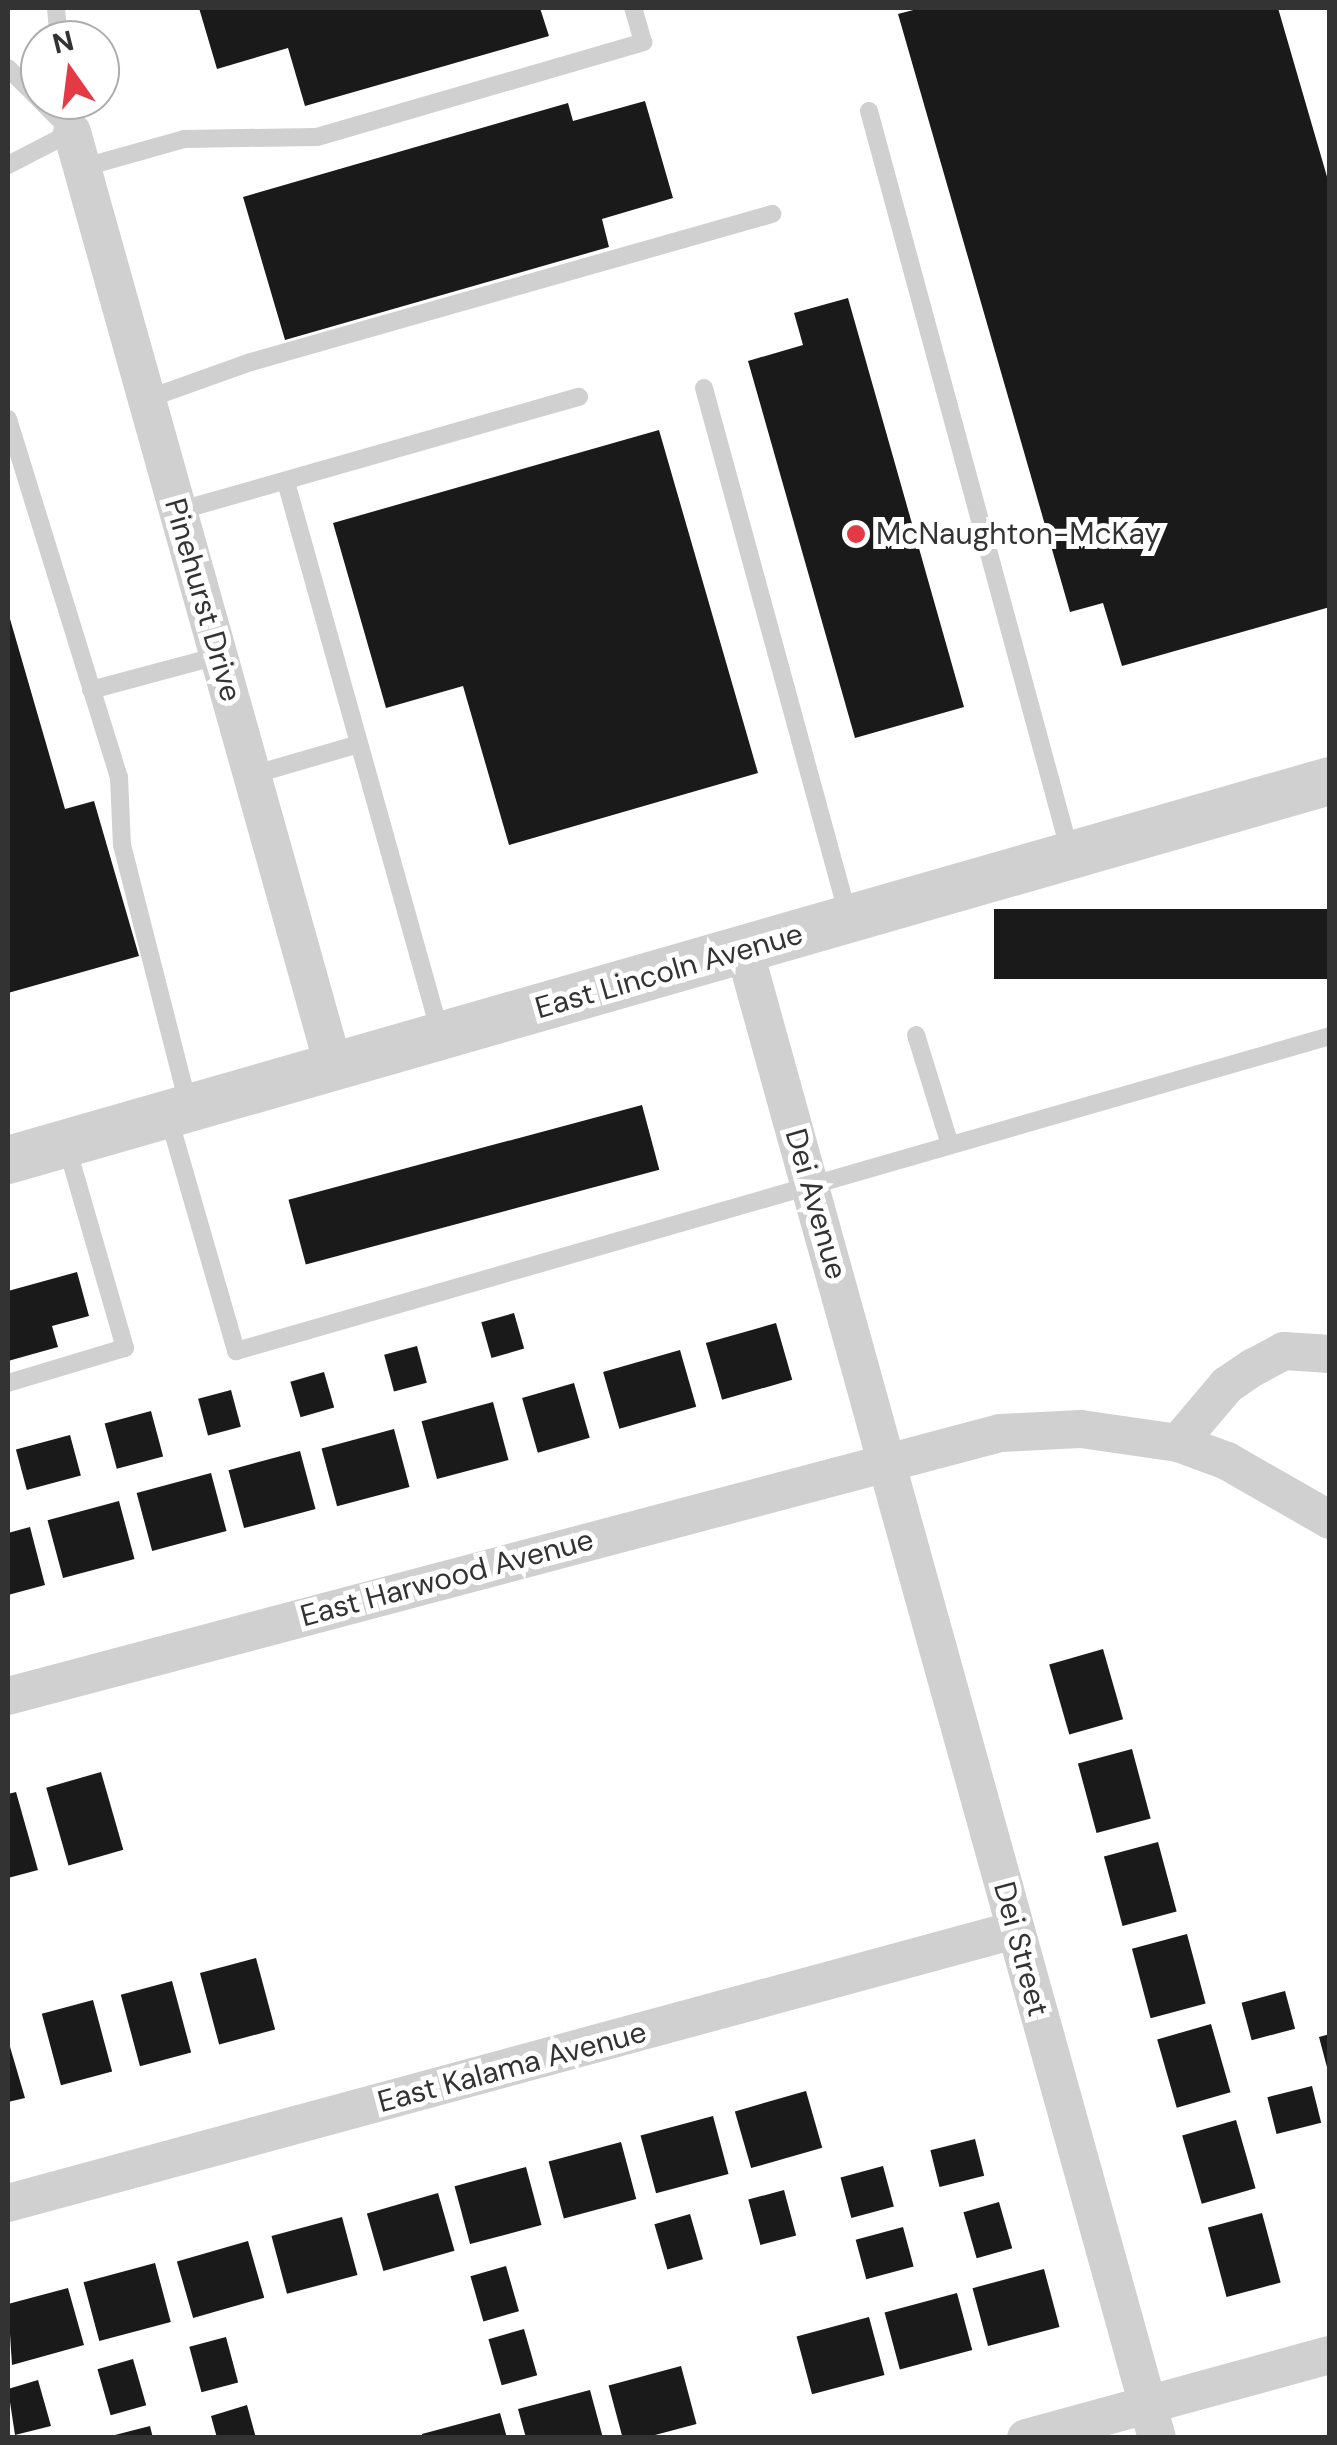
<!DOCTYPE html>
<style>
body{margin:0}
#map{position:relative;width:1337px;height:2445px;overflow:hidden;background:#fff;font-family:"DM Sans",sans-serif}
div>[style]{position:absolute}
[style*='--x']{left:calc(var(--x)*1px);top:calc(var(--y)*1px);width:calc(var(--w)*1px);rotate:calc(var(--a)*1deg)}
.building>*{inset:0;background:#1a1a1a;transform-origin:0 0}
.service>*{height:18px;margin:-9px;padding:0 9px;transform-origin:9px;border-radius:9px;background:#d0d0d0}
.minor>*{height:38px;margin:-19px;padding:0 19px;transform-origin:19px;border-radius:19px;background:#d0d0d0}
.tertiary>*{height:48px;margin:-24px;padding:0 24px;transform-origin:24px;border-radius:24px;background:#d0d0d0}
.dots>*{width:28px;height:28px;translate:-50% -50%;box-sizing:border-box;border:5px solid #fff;border-radius:50%}
span{translate:-50% -50%;white-space:nowrap;text-align:center;line-height:1.15;-webkit-text-stroke:10px #fff;paint-order:stroke}
.poi-label{font-size:30px;color:#333}
.left{translate:0 -50%;text-align:left}
.street-label{font-size:30px;color:#333}
.frame{position:absolute;inset:0;border:10px solid #333;pointer-events:none}
.north{position:absolute;left:20px;top:20px;width:100px;height:100px;box-sizing:border-box;background:#fff;border:2px solid #adadad;border-radius:50%;rotate:346deg;font-size:28px;font-weight:700;line-height:40px;text-align:center;color:#333}
.north::after{content:'';display:block;margin:auto;width:35px;height:45px;background:#e63946;clip-path:polygon(50% 0,100% 100%,50% 72%,0 100%)}
</style>
<div id="map">
<div class="building">
<div style="clip-path:polygon(199px 8px,540px 8px,549px 36px,305px 106px,288px 48px,217px 69px)"></div>
<div style="clip-path:polygon(921px 8px,1278px 8px,1330px 187px,1330px 607px,1122px 666px,1103px 603px,1070px 612px,898px 14px)"></div>
<div style="clip-path:polygon(645px 101px,673px 198px,602px 219px,609px 247px,285px 340px,243px 197px,568px 103px,573px 121px)"></div>
<div style="clip-path:polygon(848px 298px,964px 707px,855px 738px,748px 361px,803px 345px,794px 313px)"></div>
<div style="clip-path:polygon(659px 430px,758px 773px,509px 845px,463px 686px,386px 708px,333px 523px)"></div>
<div style="clip-path:polygon(8px 612px,65px 809px,94px 801px,139px 956px,8px 993px)"></div>
<div style="left:1330px;top:909px;width:70px;height:336px;rotate:90deg"></div>
<div style="left:642px;top:1105px;width:67px;height:366px;rotate:75deg"></div>
<div style="clip-path:polygon(77px 1272px,89px 1316px,52px 1326px,58px 1347px,8px 1361px,8px 1291px)"></div>
<div style="left:514px;top:1313px;width:37px;height:34px;rotate:74deg"></div>
<div style="left:776px;top:1323px;width:59px;height:73px;rotate:74deg"></div>
<div style="left:417px;top:1346px;width:38px;height:34px;rotate:75deg"></div>
<div style="left:680px;top:1350px;width:59px;height:80px;rotate:74deg"></div>
<div style="left:324px;top:1372px;width:37px;height:35px;rotate:74deg"></div>
<div style="left:574px;top:1383px;width:57px;height:54px;rotate:74deg"></div>
<div style="left:231px;top:1390px;width:38px;height:34px;rotate:75deg"></div>
<div style="left:493px;top:1402px;width:60px;height:74px;rotate:75deg"></div>
<div style="left:151px;top:1411px;width:47px;height:48px;rotate:75deg"></div>
<div style="left:394px;top:1429px;width:60px;height:75px;rotate:75deg"></div>
<div style="left:70px;top:1435px;width:42px;height:56px;rotate:75deg"></div>
<div style="left:300px;top:1451px;width:60px;height:74px;rotate:75deg"></div>
<div style="left:211px;top:1473px;width:60px;height:77px;rotate:75deg"></div>
<div style="left:119px;top:1501px;width:60px;height:74px;rotate:75deg"></div>
<div style="clip-path:polygon(30px 1527px,45px 1585px,8px 1595px,8px 1533px)"></div>
<div style="left:1103px;top:1649px;width:73px;height:56px;rotate:74deg"></div>
<div style="left:1132px;top:1749px;width:72px;height:56px;rotate:75deg"></div>
<div style="left:101px;top:1772px;width:81px;height:57px;rotate:74deg"></div>
<div style="clip-path:polygon(16px 1792px,38px 1870px,8px 1878px,8px 1794px)"></div>
<div style="left:1158px;top:1842px;width:72px;height:56px;rotate:75deg"></div>
<div style="left:1187px;top:1934px;width:72px;height:57px;rotate:75deg"></div>
<div style="left:256px;top:1958px;width:74px;height:58px;rotate:75deg"></div>
<div style="left:172px;top:1981px;width:74px;height:53px;rotate:75deg"></div>
<div style="left:1285px;top:1991px;width:39px;height:45px;rotate:75deg"></div>
<div style="left:93px;top:2000px;width:74px;height:53px;rotate:75deg"></div>
<div style="left:1211px;top:2024px;width:71px;height:56px;rotate:74deg"></div>
<div style="clip-path:polygon(1330px 2034px,1330px 2071px,1328px 2071px,1319px 2037px)"></div>
<div style="clip-path:polygon(8px 2040px,25px 2098px,8px 2102px)"></div>
<div style="left:1312px;top:2086px;width:38px;height:46px;rotate:76deg"></div>
<div style="left:806px;top:2091px;width:59px;height:74px;rotate:74deg"></div>
<div style="left:713px;top:2116px;width:60px;height:75px;rotate:75deg"></div>
<div style="left:1236px;top:2120px;width:71px;height:56px;rotate:74deg"></div>
<div style="left:975px;top:2139px;width:38px;height:46px;rotate:76deg"></div>
<div style="left:621px;top:2142px;width:59px;height:75px;rotate:75deg"></div>
<div style="left:883px;top:2166px;width:42px;height:44px;rotate:75deg"></div>
<div style="left:526px;top:2167px;width:60px;height:74px;rotate:75deg"></div>
<div style="left:784px;top:2190px;width:47px;height:37px;rotate:75deg"></div>
<div style="left:438px;top:2193px;width:60px;height:74px;rotate:74deg"></div>
<div style="left:999px;top:2202px;width:48px;height:37px;rotate:74deg"></div>
<div style="left:1262px;top:2213px;width:72px;height:56px;rotate:75deg"></div>
<div style="left:690px;top:2214px;width:47px;height:37px;rotate:74deg"></div>
<div style="left:342px;top:2217px;width:60px;height:73px;rotate:75deg"></div>
<div style="left:903px;top:2227px;width:41px;height:49px;rotate:75deg"></div>
<div style="left:248px;top:2241px;width:59px;height:74px;rotate:74deg"></div>
<div style="left:155px;top:2263px;width:61px;height:74px;rotate:75deg"></div>
<div style="left:506px;top:2266px;width:47px;height:37px;rotate:74deg"></div>
<div style="left:1044px;top:2269px;width:60px;height:74px;rotate:75deg"></div>
<div style="clip-path:polygon(68px 2288px,84px 2345px,12px 2365px,8px 2304px)"></div>
<div style="left:957px;top:2293px;width:59px;height:75px;rotate:75deg"></div>
<div style="left:869px;top:2317px;width:60px;height:75px;rotate:75deg"></div>
<div style="left:524px;top:2329px;width:48px;height:37px;rotate:74deg"></div>
<div style="left:226px;top:2337px;width:47px;height:38px;rotate:75deg"></div>
<div style="left:133px;top:2359px;width:48px;height:37px;rotate:74deg"></div>
<div style="left:681px;top:2366px;width:60px;height:75px;rotate:75deg"></div>
<div style="clip-path:polygon(38px 2380px,51px 2426px,15px 2435px,8px 2389px)"></div>
<div style="clip-path:polygon(590px 2390px,603px 2438px,526px 2438px,518px 2409px)"></div>
<div style="clip-path:polygon(247px 2405px,256px 2438px,217px 2438px,211px 2416px)"></div>
<div style="clip-path:polygon(500px 2413px,507px 2438px,423px 2438px,422px 2434px)"></div>
<div style="clip-path:polygon(150px 2426px,153px 2438px,112px 2438px,111px 2436px)"></div>
</div>
<div class="service">
<div style="--x:56;--y:8;--w:32;--a:85"></div>
<div style="--x:8;--y:68;--w:91;--a:45"></div>
<div style="--x:67;--y:100;--w:32;--a:81"></div>
<div style="--x:869;--y:111;--w:772;--a:74.83"></div>
<div style="--x:8;--y:165;--w:72;--a:-27.3"></div>
<div style="--x:81;--y:168;--w:107;--a:-15.7"></div>
<div style="--x:184;--y:139;--w:133;--a:-0.9"></div>
<div style="--x:317;--y:137;--w:340;--a:-16.2"></div>
<div style="--x:643;--y:42;--w:35;--a:-106"></div>
<div style="--x:704;--y:388;--w:550;--a:74.73"></div>
<div style="--x:147;--y:399;--w:110;--a:-19.6"></div>
<div style="--x:251;--y:362;--w:542;--a:-15.86"></div>
<div style="--x:8;--y:419;--w:375;--a:72.8"></div>
<div style="--x:119;--y:777;--w:68;--a:87.5"></div>
<div style="--x:122;--y:845;--w:271;--a:75.7"></div>
<div style="--x:286;--y:482;--w:575;--a:74.37"></div>
<div style="--x:178;--y:511;--w:417;--a:-15.9"></div>
<div style="--x:91;--y:690;--w:131;--a:-15"></div>
<div style="--x:252;--y:775;--w:111;--a:-16.2"></div>
<div style="--x:916;--y:1035;--w:115;--a:72.8"></div>
<div style="--x:168;--y:1115;--w:246;--a:73.9"></div>
<div style="--x:236;--y:1351;--w:1138;--a:-16.06"></div>
<div style="--x:8;--y:1383;--w:122;--a:-16.7"></div>
<div style="--x:125;--y:1348;--w:212;--a:-106.1"></div>
</div>
<div class="minor">
<div style="--x:72;--y:132;--w:972;--a:74.36"></div>
<div style="--x:744;--y:949;--w:1545;--a:74.5"></div>
<div style="--x:1178;--y:1443;--w:76;--a:-49.8"></div>
<div style="--x:1227;--y:1385;--w:32;--a:-34"></div>
<div style="--x:1254;--y:1367;--w:34;--a:-28"></div>
<div style="--x:1284;--y:1351;--w:46;--a:3.7"></div>
<div style="--x:8;--y:1696;--w:1026;--a:-14.85"></div>
<div style="--x:1000;--y:1433;--w:81;--a:-2.8"></div>
<div style="--x:1081;--y:1429;--w:98;--a:8.2"></div>
<div style="--x:1178;--y:1443;--w:52;--a:20.2"></div>
<div style="--x:1227;--y:1461;--w:119;--a:29.8"></div>
<div style="--x:8;--y:2203;--w:1043;--a:-15.17"></div>
<div style="--x:1026;--y:2438;--w:315;--a:-15.3"></div>
</div>
<div class="tertiary">
<div style="--x:8;--y:1160;--w:1375;--a:-16"></div>
</div>
<div class="dots">
<div style="left:856px;top:534px;background:#e63946"></div>
</div>
<div class="poi-label">
<span class="left" style="left:876px;top:534px">McNaughton-McKay</span>
</div>
<div class="street-label">
<span style="left:203px;top:600px;rotate:74deg">Pinehurst Drive</span>
<span style="left:669px;top:971px;rotate:-16deg">East Lincoln Avenue</span>
<span style="left:816px;top:1204px;rotate:74deg">Dei Avenue</span>
<span style="left:447px;top:1578px;rotate:-15deg">East Harwood Avenue</span>
<span style="left:1021px;top:1949px;rotate:75deg">Dei Street</span>
<span style="left:512px;top:2067px;rotate:-15deg">East Kalama Avenue</span>
</div>
<div class="frame"></div>
<div class="north">N</div>
</div>
